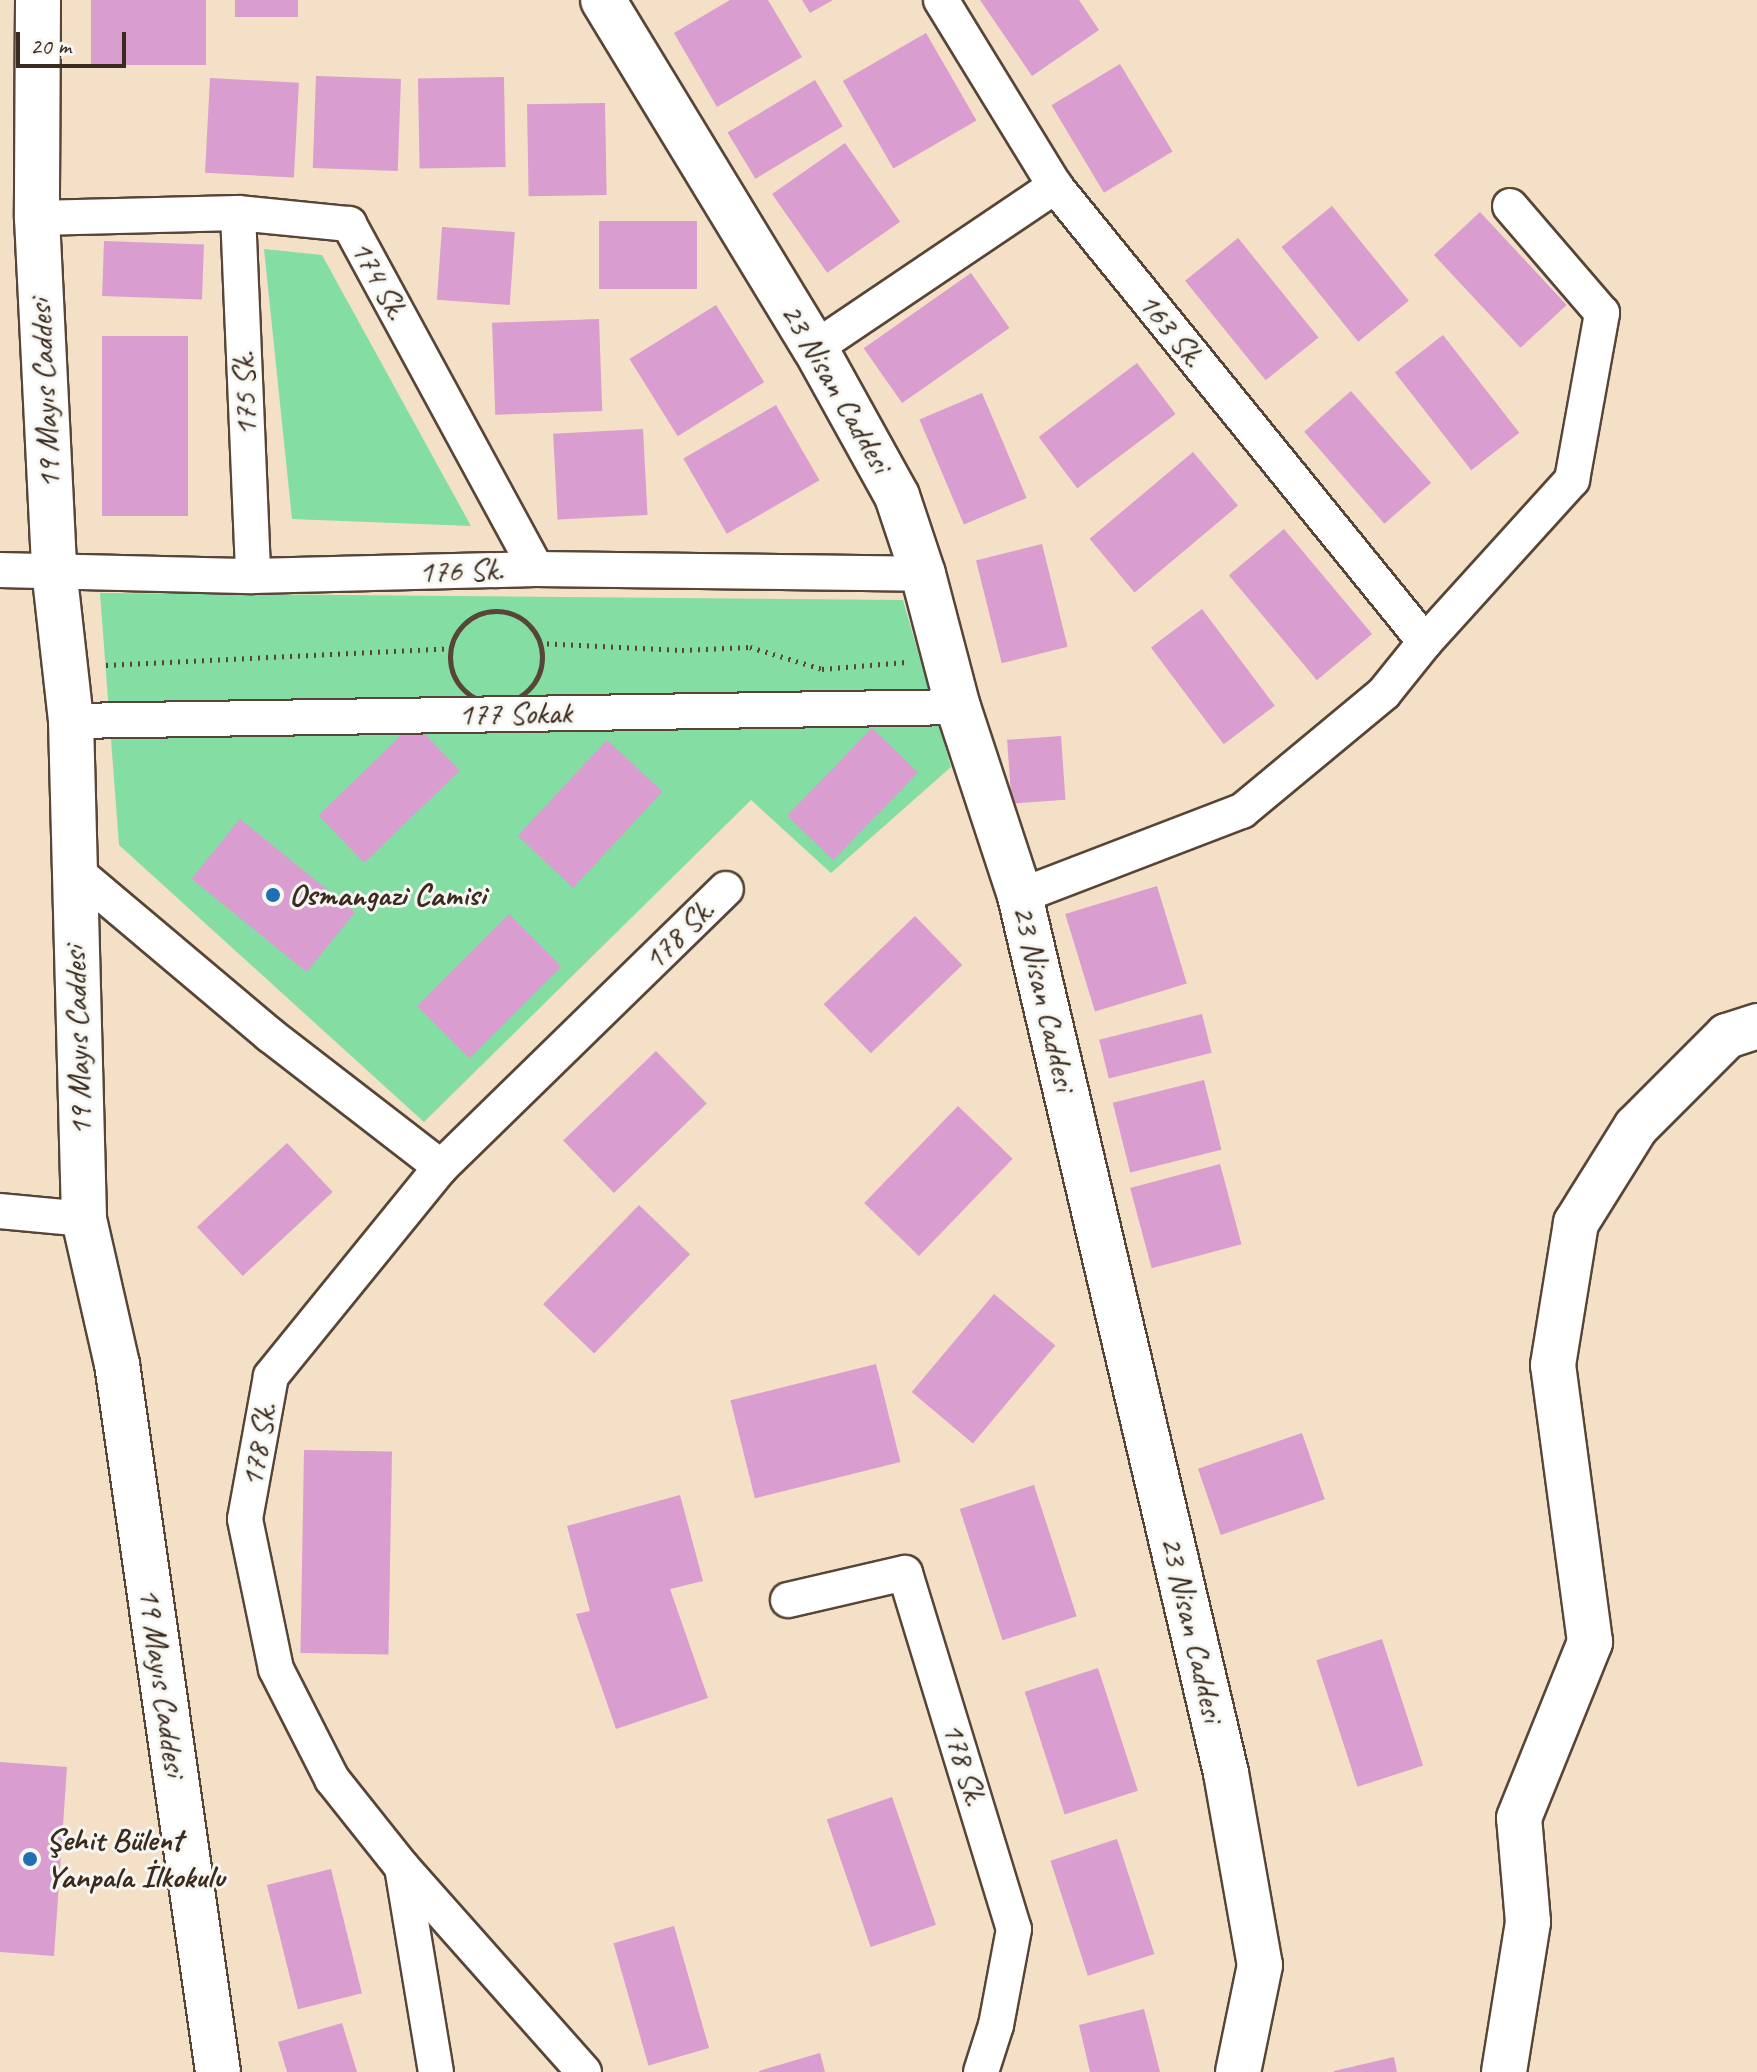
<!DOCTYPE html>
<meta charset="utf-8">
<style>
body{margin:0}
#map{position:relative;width:1757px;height:2072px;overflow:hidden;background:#f3e0c6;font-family:Caveat,sans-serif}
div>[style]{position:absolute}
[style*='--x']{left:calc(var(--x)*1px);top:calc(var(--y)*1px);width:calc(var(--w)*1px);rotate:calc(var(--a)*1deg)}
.green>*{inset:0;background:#84dda3}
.building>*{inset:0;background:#d99dcf;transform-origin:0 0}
.path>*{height:5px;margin-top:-2.5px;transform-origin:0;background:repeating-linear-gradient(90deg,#574537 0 2px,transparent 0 8px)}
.path>.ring{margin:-2.5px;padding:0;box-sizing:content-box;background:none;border:5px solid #574537;border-radius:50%}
.roads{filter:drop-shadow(2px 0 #574537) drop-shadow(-2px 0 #574537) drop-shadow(0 2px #574537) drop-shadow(0 -2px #574537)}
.street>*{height:34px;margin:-17px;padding:0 17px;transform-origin:17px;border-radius:17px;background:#fff}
.secondary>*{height:44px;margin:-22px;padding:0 22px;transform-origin:22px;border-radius:22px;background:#fff}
.dots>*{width:22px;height:22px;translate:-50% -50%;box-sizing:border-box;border:4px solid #f6f6f2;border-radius:50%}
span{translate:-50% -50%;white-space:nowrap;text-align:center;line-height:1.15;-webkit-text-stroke:6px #f6f6f2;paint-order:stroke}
.street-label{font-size:32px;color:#3b2a1e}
.poi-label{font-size:32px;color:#3b2a1e;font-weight:700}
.left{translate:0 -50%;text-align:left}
.scale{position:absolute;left:16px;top:32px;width:110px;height:36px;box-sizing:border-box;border:4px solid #3b2a1e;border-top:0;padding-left:10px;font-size:24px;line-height:28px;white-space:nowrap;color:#3b2a1e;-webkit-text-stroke:6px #f6f6f2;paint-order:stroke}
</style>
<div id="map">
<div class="green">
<div style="clip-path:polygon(264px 249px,322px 255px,471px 526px,292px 519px)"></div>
<div style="clip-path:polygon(100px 593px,903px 600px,951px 767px,831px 873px,751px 800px,424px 1122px,119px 845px)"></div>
</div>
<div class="building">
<div style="left:91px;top:0;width:115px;height:65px"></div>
<div style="left:235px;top:0;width:63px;height:17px"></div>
<div style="clip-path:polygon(730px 0,768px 0,802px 57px,717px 107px,674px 33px)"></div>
<div style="clip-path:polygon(802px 0,833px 0,810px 13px)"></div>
<div style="clip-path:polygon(980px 0,1079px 0,1099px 30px,1032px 76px)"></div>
<div style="left:926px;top:33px;width:101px;height:96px;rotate:60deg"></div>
<div style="left:1120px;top:64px;width:102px;height:80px;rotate:59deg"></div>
<div style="left:316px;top:76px;width:85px;height:92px;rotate:2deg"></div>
<div style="left:504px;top:77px;width:90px;height:86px;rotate:89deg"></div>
<div style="left:210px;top:78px;width:89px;height:95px;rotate:3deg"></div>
<div style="left:815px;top:80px;width:54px;height:102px;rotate:59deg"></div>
<div style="left:605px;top:103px;width:92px;height:78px;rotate:89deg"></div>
<div style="left:845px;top:143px;width:96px;height:89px;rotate:55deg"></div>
<div style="left:1332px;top:206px;width:122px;height:65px;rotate:51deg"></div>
<div style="left:1480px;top:212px;width:127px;height:63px;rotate:47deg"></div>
<div style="left:599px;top:221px;width:98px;height:68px"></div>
<div style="left:442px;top:227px;width:73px;height:73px;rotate:4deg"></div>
<div style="left:1238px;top:238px;width:128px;height:68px;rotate:51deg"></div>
<div style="left:104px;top:241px;width:100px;height:55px;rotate:2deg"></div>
<div style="left:971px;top:273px;width:67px;height:131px;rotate:55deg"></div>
<div style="left:716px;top:305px;width:91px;height:102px;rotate:58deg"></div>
<div style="left:599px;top:319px;width:92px;height:107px;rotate:88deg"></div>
<div style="left:1443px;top:335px;width:124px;height:61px;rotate:52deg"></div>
<div style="left:102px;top:336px;width:86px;height:180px"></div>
<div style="left:1137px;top:363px;width:64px;height:123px;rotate:53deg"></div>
<div style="left:1351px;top:391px;width:122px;height:62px;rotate:49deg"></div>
<div style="left:982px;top:393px;width:114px;height:68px;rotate:67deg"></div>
<div style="left:776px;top:405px;width:87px;height:107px;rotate:60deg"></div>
<div style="left:643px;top:429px;width:86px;height:90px;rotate:87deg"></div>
<div style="left:1193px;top:452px;width:70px;height:135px;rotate:50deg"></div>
<div style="left:1284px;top:529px;width:137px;height:72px;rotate:50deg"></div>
<div style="left:1042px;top:544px;width:106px;height:68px;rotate:76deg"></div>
<div style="left:1202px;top:609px;width:121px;height:64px;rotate:53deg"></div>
<div style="left:414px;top:723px;width:66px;height:133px;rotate:46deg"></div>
<div style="left:872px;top:728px;width:64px;height:122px;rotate:44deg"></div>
<div style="left:1061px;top:736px;width:64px;height:54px;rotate:86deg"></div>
<div style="left:607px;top:740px;width:76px;height:131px;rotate:43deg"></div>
<div style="left:240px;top:819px;width:148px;height:77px;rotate:39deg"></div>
<div style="left:1157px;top:886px;width:102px;height:96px;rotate:73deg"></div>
<div style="left:509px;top:914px;width:74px;height:130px;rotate:45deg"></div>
<div style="left:915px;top:916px;width:68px;height:127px;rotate:46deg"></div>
<div style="left:1202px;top:1014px;width:40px;height:106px;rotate:76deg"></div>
<div style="left:656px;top:1051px;width:73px;height:129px;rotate:46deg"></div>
<div style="left:1204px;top:1080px;width:72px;height:94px;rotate:76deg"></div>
<div style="left:958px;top:1106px;width:76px;height:135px;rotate:44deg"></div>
<div style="left:287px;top:1143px;width:67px;height:123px;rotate:47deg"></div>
<div style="left:1220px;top:1164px;width:83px;height:93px;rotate:75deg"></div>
<div style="left:639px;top:1205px;width:71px;height:138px;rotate:44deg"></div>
<div style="left:994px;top:1294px;width:80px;height:128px;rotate:40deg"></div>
<div style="left:876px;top:1364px;width:101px;height:150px;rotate:76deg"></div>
<div style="left:1302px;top:1433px;width:70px;height:110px;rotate:71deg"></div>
<div style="left:304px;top:1450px;width:88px;height:203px;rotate:1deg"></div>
<div style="left:1034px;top:1485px;width:138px;height:78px;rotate:72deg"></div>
<div style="clip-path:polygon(680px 1495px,703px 1581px,670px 1589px,708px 1698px,616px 1729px,576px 1614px,590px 1611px,567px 1526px)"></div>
<div style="left:1382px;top:1639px;width:133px;height:69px;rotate:72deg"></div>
<div style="left:1098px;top:1668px;width:129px;height:77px;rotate:72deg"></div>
<div style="clip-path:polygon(0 1762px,67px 1767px,54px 1956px,0 1952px)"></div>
<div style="left:892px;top:1797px;width:135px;height:69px;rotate:71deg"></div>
<div style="left:1117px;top:1839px;width:121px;height:70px;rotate:72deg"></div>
<div style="left:331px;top:1869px;width:128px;height:66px;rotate:76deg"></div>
<div style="left:674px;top:1926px;width:127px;height:63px;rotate:74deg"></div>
<div style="clip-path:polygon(1144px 2009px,1160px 2072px,1090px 2072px,1079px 2025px)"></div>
<div style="clip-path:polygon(342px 2023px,357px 2072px,287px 2072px,278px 2042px)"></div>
<div style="clip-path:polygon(820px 2053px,825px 2072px,759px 2072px,759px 2071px)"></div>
<div style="clip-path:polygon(1394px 2057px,1397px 2072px,1334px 2072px,1334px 2071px)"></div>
</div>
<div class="path">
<div class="ring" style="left:450px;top:611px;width:87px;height:87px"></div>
<div style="--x:539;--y:643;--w:143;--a:2.8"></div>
<div style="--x:682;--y:650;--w:68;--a:-2.5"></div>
<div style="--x:750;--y:647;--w:75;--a:17"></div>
<div style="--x:822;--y:669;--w:84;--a:-4.8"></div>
<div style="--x:106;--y:665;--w:345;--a:-2.8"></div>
</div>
<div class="roads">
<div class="street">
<div style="--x:941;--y:0;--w:218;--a:58.5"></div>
<div style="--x:1055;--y:186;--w:587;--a:50.94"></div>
<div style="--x:238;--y:213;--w:363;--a:87.6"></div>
<div style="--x:37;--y:218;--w:201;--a:-1.4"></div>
<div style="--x:238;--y:213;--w:112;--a:5.7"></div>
<div style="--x:349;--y:224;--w:392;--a:61.5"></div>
<div style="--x:815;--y:348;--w:290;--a:-34"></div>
<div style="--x:0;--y:570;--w:253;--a:1.4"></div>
<div style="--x:253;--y:576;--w:283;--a:-1.4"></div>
<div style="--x:536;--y:569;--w:387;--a:0.7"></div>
<div style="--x:71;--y:721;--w:887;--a:-0.9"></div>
<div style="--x:73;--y:869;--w:258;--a:40.1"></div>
<div style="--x:270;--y:1035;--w:216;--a:37.7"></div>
<div style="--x:1020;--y:896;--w:238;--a:-21"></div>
<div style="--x:1242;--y:811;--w:185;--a:-39.7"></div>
<div style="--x:1384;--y:693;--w:65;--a:-51.2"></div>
<div style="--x:1425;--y:642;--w:219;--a:-47.8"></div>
<div style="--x:1572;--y:480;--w:170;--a:-79.8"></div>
<div style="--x:1602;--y:313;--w:141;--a:-130.7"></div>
<div style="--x:0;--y:1211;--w:84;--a:5.4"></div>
<div style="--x:788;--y:1600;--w:120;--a:-13"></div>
<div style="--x:905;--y:1573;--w:372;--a:73"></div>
<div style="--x:1014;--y:1929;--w:98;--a:100.6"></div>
<div style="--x:996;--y:2025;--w:49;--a:107.7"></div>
<div style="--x:402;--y:1867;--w:208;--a:80.6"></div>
<div style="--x:584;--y:2072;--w:274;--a:-131.6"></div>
<div style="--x:402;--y:1867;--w:112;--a:-128.5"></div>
<div style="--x:332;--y:1779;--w:123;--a:-117"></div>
<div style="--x:276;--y:1669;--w:153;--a:-101.7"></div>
<div style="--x:245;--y:1519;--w:145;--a:-79.7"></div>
<div style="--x:271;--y:1376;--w:269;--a:-50.9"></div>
<div style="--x:441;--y:1167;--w:398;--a:-44.3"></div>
</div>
<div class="secondary">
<div style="--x:38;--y:0;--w:218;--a:90.3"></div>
<div style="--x:37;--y:218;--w:351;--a:87.2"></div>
<div style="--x:54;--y:569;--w:153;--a:83.6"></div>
<div style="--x:71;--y:721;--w:498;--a:88.5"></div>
<div style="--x:84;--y:1219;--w:149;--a:77.2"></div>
<div style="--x:117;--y:1364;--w:715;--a:81.88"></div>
<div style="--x:603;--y:0;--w:407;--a:58.7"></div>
<div style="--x:815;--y:348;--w:169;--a:61"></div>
<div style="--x:897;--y:496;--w:82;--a:71.6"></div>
<div style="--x:923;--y:574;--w:138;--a:75.3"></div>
<div style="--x:958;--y:707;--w:199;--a:71.8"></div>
<div style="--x:1020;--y:896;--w:901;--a:76.78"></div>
<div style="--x:1226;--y:1773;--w:195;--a:80"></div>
<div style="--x:1260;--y:1965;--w:109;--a:101.6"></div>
<div style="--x:1504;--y:2072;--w:152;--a:-80.9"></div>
<div style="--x:1528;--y:1922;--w:104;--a:-94.9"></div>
<div style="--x:1519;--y:1818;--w:190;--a:-68"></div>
<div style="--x:1590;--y:1642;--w:279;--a:-97.6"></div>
<div style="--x:1553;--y:1365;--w:144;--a:-80.8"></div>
<div style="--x:1576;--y:1223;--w:113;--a:-58"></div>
<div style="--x:1636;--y:1127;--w:129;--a:-45"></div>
<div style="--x:1727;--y:1036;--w:32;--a:-18"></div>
</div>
</div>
<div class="dots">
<div style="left:273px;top:895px;background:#1f6fb2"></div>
<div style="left:30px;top:1859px;background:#1f6fb2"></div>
</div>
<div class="street-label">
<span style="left:379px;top:280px;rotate:61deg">174 Sk.</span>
<span style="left:1171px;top:330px;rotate:51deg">163 Sk.</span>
<span style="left:836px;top:388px;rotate:60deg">23 Nisan Caddesi</span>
<span style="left:45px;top:394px;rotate:-93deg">19 Mayıs Caddesi</span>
<span style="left:245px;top:394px;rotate:-92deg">175 Sk.</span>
<span style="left:461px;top:571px;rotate:-2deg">176 Sk.</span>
<span style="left:515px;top:714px;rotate:-1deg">177 Sokak</span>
<span style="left:679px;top:935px;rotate:-45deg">178 Sk.</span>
<span style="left:1044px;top:998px;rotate:77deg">23 Nisan Caddesi</span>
<span style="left:78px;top:1041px;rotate:-92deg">19 Mayıs Caddesi</span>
<span style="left:259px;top:1445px;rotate:-80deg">178 Sk.</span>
<span style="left:1192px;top:1629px;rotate:77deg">23 Nisan Caddesi</span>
<span style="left:162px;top:1682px;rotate:82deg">19 Mayıs Caddesi</span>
<span style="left:964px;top:1764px;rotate:73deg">178 Sk.</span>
</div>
<div class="poi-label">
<span class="left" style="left:289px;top:895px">Osmangazi Camisi</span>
<span class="left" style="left:46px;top:1859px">Şehit Bülent<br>Yanpala İlkokulu</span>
</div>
<div class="scale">20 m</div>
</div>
